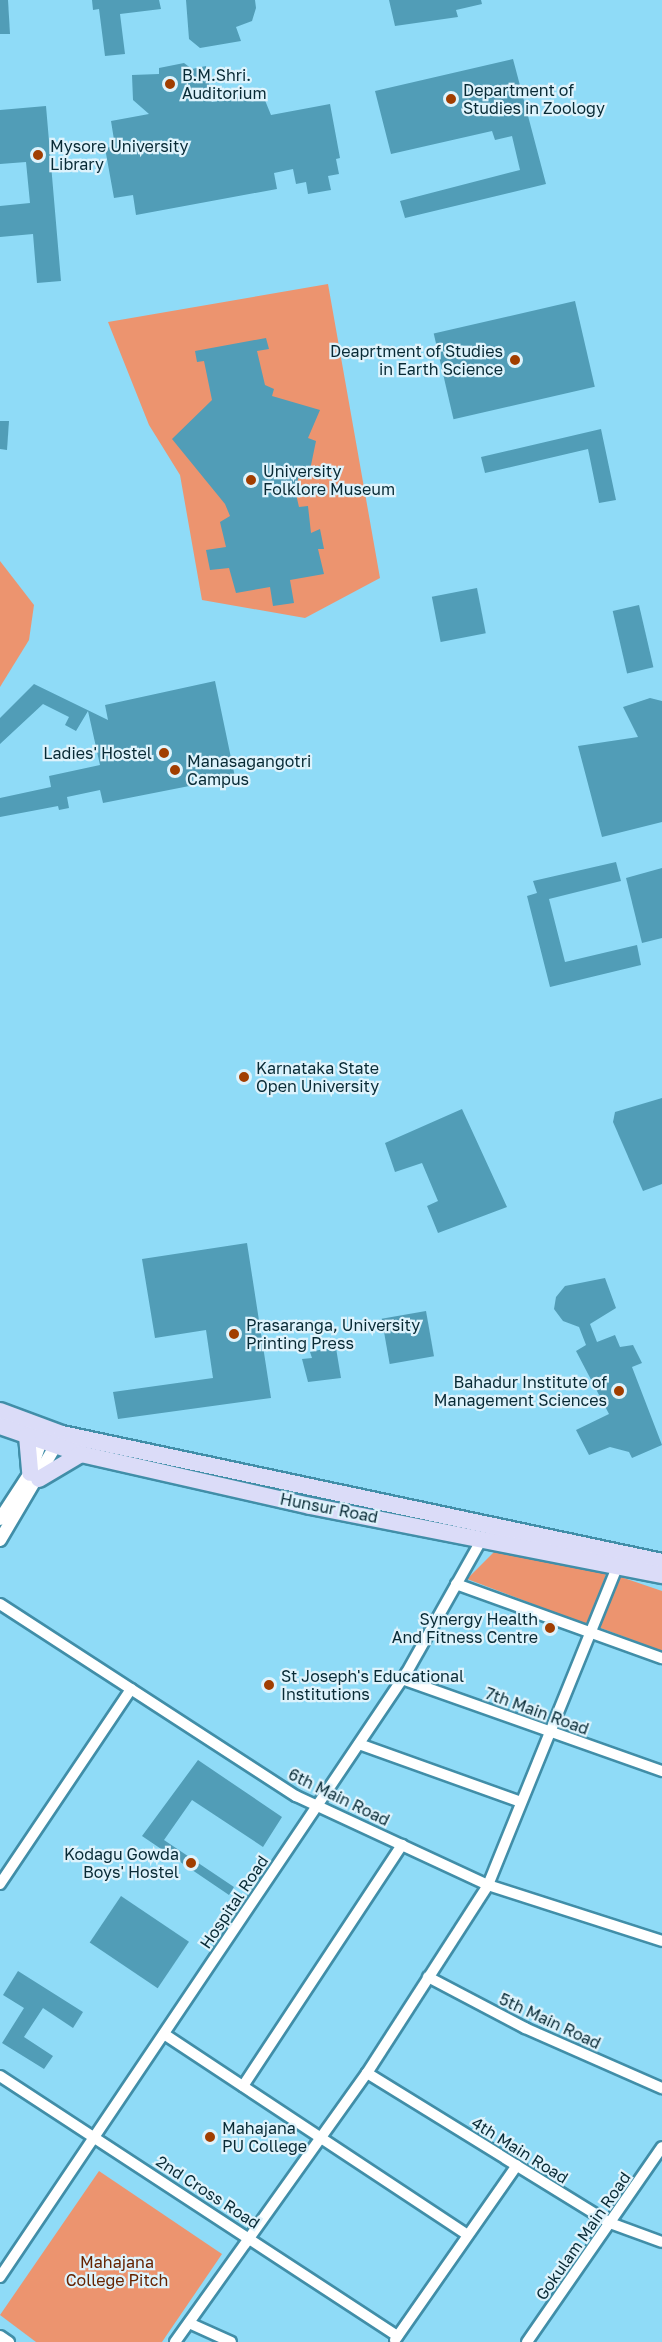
<!DOCTYPE html>
<style>
body{margin:0}
#map{position:relative;width:662px;height:2342px;overflow:hidden;background:#8fdbf7;font-family:"Golos Text",sans-serif}
div>[style]{position:absolute}
[style*='--x']{left:calc(var(--x)*1px);top:calc(var(--y)*1px);width:calc(var(--w)*1px);rotate:calc(var(--a)*1deg)}
.green>*{inset:0;background:#ec946f}
.building>*{inset:0;background:#519db7;transform-origin:0 0}
.roads{filter:drop-shadow(2px 0 #418ea8) drop-shadow(-2px 0 #418ea8) drop-shadow(0 2px #418ea8) drop-shadow(0 -2px #418ea8)}
.minor>*{height:10px;margin:-5px;padding:0 5px;transform-origin:5px;border-radius:5px;background:#fff}
.tertiary>*{height:12px;margin:-6px;padding:0 6px;transform-origin:6px;border-radius:6px;background:#fff}
.primary>*{height:16px;margin:-8px;padding:0 8px;transform-origin:8px;border-radius:8px;background:#dbdcf8}
.dots>*{width:16px;height:16px;translate:-50% -50%;box-sizing:border-box;border:3px solid #def3fc;border-radius:50%}
span{translate:-50% -50%;white-space:nowrap;text-align:center;line-height:1.15;-webkit-text-stroke:4.5px #def3fc;paint-order:stroke}
.poi-label{font-size:16px;color:#082a35}
.left{translate:0 -50%;text-align:left}
.right{translate:-100% -50%;text-align:right}
.street-label{font-size:16px;color:#082a35}
.park-label{font-size:16px;color:#662300}
</style>
<div id="map">
<div class="green">
<div style="clip-path:polygon(328px 284px,380px 578px,305px 618px,202px 600px,180px 475px,149px 425px,108px 322px)"></div>
<div style="clip-path:polygon(0 561px,34px 605px,29px 640px,0 687px)"></div>
<div style="clip-path:polygon(495px 1551px,606px 1574px,588px 1625px,467px 1579px)"></div>
<div style="clip-path:polygon(618px 1576px,662px 1591px,662px 1651px,598px 1627px)"></div>
<div style="clip-path:polygon(99px 2171px,222px 2254px,162px 2342px,36px 2342px,0 2315px)"></div>
</div>
<div class="building">
<div style="clip-path:polygon(0 0,8px 0,10px 34px,0 34px)"></div>
<div style="clip-path:polygon(92px 0,159px 0,161px 9px,120px 14px,125px 54px,105px 56px,99px 9px,93px 10px)"></div>
<div style="clip-path:polygon(186px 0,255px 0,256px 8px,252px 21px,236px 27px,241px 41px,200px 48px,189px 39px)"></div>
<div style="clip-path:polygon(389px 0,481px 0,482px 4px,456px 10px,458px 17px,395px 26px)"></div>
<div style="clip-path:polygon(513px 59px,546px 184px,405px 218px,400px 201px,520px 170px,512px 136px,495px 140px,492px 131px,391px 154px,375px 91px)"></div>
<div style="clip-path:polygon(184px 63px,192px 69px,206px 66px,212px 102px,262px 93px,271px 115px,330px 104px,340px 158px,336px 159px,339px 174px,328px 176px,331px 190px,308px 194px,306px 182px,296px 184px,293px 169px,274px 173px,277px 189px,136px 215px,133px 195px,114px 198px,105px 148px,115px 146px,111px 121px,149px 114px,133px 100px,132px 75px,159px 74px,159px 68px)"></div>
<div style="clip-path:polygon(46px 106px,61px 281px,37px 283px,33px 234px,0 237px,0 206px,30px 203px,26px 162px,0 164px,0 110px)"></div>
<div style="left:575px;top:301px;width:88px;height:145px;rotate:77deg"></div>
<div style="clip-path:polygon(266px 338px,269px 349px,257px 351px,265px 385px,274px 389px,272px 396px,320px 410px,308px 438px,316px 441px,310px 470px,301px 469px,295px 490px,299px 507px,308px 506px,311px 533px,320px 529px,324px 549px,318px 549px,324px 574px,290px 580px,294px 603px,273px 606px,270px 587px,236px 593px,229px 568px,210px 570px,206px 550px,226px 547px,220px 522px,230px 516px,225px 504px,172px 439px,212px 400px,204px 361px,197px 362px,195px 351px)"></div>
<div style="clip-path:polygon(0 421px,9px 421px,7px 450px,0 449px)"></div>
<div style="clip-path:polygon(601px 429px,616px 500px,599px 503px,588px 449px,485px 473px,481px 457px)"></div>
<div style="left:477px;top:588px;width:46px;height:46px;rotate:79deg"></div>
<div style="left:639px;top:605px;width:64px;height:27px;rotate:77deg"></div>
<div style="clip-path:polygon(215px 681px,235px 777px,103px 803px,100px 790px,67px 797px,69px 808px,59px 810px,58px 806px,0 817px,0 798px,51px 787px,49px 776px,100px 765px,88px 711px,76px 731px,65px 725px,69px 717px,43px 704px,0 744px,0 718px,34px 684px,108px 720px,105px 705px)"></div>
<div style="clip-path:polygon(650px 698px,662px 701px,662px 822px,602px 837px,578px 746px,638px 737px,623px 707px)"></div>
<div style="clip-path:polygon(616px 862px,621px 881px,549px 899px,565px 962px,637px 945px,641px 965px,550px 987px,527px 896px,537px 893px,533px 881px)"></div>
<div style="clip-path:polygon(662px 868px,662px 938px,642px 943px,626px 878px)"></div>
<div style="clip-path:polygon(662px 1098px,662px 1184px,643px 1191px,613px 1122px,615px 1112px)"></div>
<div style="clip-path:polygon(462px 1109px,507px 1207px,438px 1233px,427px 1206px,438px 1201px,422px 1163px,395px 1172px,385px 1143px)"></div>
<div style="clip-path:polygon(247px 1243px,271px 1398px,118px 1419px,113px 1392px,213px 1378px,206px 1330px,155px 1338px,142px 1259px)"></div>
<div style="clip-path:polygon(605px 1278px,616px 1308px,590px 1324px,597px 1342px,615px 1335px,620px 1347px,633px 1345px,642px 1363px,632px 1367px,662px 1445px,632px 1458px,629px 1452px,610px 1447px,589px 1455px,576px 1430px,609px 1414px,576px 1351px,586px 1345px,579px 1327px,563px 1321px,554px 1309px,556px 1297px,565px 1286px)"></div>
<div style="left:426px;top:1311px;width:46px;height:45px;rotate:80deg"></div>
<div style="clip-path:polygon(336px 1348px,341px 1378px,308px 1382px,302px 1359px,312px 1358px,310px 1352px,319px 1350px)"></div>
<div style="clip-path:polygon(198px 1760px,282px 1817px,263px 1847px,192px 1800px,164px 1840px,234px 1887px,229px 1895px,142px 1836px)"></div>
<div style="left:121px;top:1896px;width:82px;height:56px;rotate:34deg"></div>
<div style="clip-path:polygon(18px 1971px,83px 2012px,73px 2028px,43px 2008px,24px 2037px,53px 2056px,44px 2069px,2px 2043px,24px 2008px,3px 1995px)"></div>
</div>
<div class="roads">
<div class="minor">
<div style="--x:456;--y:1584;--w:219;--a:19.8"></div>
<div style="--x:0;--y:1604;--w:353;--a:33"></div>
<div style="--x:296;--y:1796;--w:212;--a:24.9"></div>
<div style="--x:488;--y:1885;--w:183;--a:17.8"></div>
<div style="--x:402;--y:1679;--w:276;--a:19.5"></div>
<div style="--x:359;--y:1744;--w:172;--a:19.7"></div>
<div style="--x:0;--y:1884;--w:235;--a:-56.1"></div>
<div style="--x:428;--y:1977;--w:110;--a:27.7"></div>
<div style="--x:525;--y:2028;--w:150;--a:23.7"></div>
<div style="--x:164;--y:2034;--w:364;--a:33.5"></div>
<div style="--x:367;--y:2073;--w:286;--a:31.7"></div>
<div style="--x:610;--y:2223;--w:55;--a:20.1"></div>
<div style="--x:0;--y:2076;--w:475;--a:33.2"></div>
<div style="--x:243;--y:2086;--w:289;--a:-56.6"></div>
<div style="--x:0;--y:2277;--w:729;--a:-56.07"></div>
<div style="--x:407;--y:1672;--w:155;--a:-60.6"></div>
<div style="--x:189;--y:2323;--w:46;--a:24.3"></div>
<div style="--x:0;--y:2336;--w:11;--a:34"></div>
<div style="--x:395;--y:2340;--w:213;--a:-55.1"></div>
<div style="--x:175;--y:2342;--w:330;--a:-54.5"></div>
<div style="--x:367;--y:2073;--w:224;--a:-57.2"></div>
<div style="--x:488;--y:1885;--w:345;--a:-67.9"></div>
<div style="--x:527;--y:2342;--w:237;--a:-55.3"></div>
</div>
<div class="tertiary">
<div style="--x:0;--y:1519;--w:55;--a:-56.9"></div>
<div style="--x:30;--y:1473;--w:40;--a:-71.1"></div>
<div style="--x:0;--y:1540;--w:116;--a:-59.5"></div>
</div>
<div class="primary">
<div style="--x:0;--y:1411;--w:66;--a:20.4"></div>
<div style="--x:62;--y:1434;--w:614;--a:12.04"></div>
<div style="--x:0;--y:1426;--w:86;--a:19.1"></div>
<div style="--x:81;--y:1454;--w:235;--a:12.8"></div>
<div style="--x:310;--y:1506;--w:359;--a:11.1"></div>
<div style="--x:27;--y:1436;--w:37;--a:85"></div>
<div style="--x:39;--y:1479;--w:49;--a:-30.8"></div>
</div>
</div>
<div class="dots">
<div style="left:170px;top:84px;background:#a13e01"></div>
<div style="left:451px;top:99px;background:#a13e01"></div>
<div style="left:38px;top:155px;background:#a13e01"></div>
<div style="left:515px;top:360px;background:#a13e01"></div>
<div style="left:251px;top:480px;background:#a13e01"></div>
<div style="left:164px;top:753px;background:#a13e01"></div>
<div style="left:175px;top:770px;background:#a13e01"></div>
<div style="left:244px;top:1077px;background:#a13e01"></div>
<div style="left:234px;top:1334px;background:#a13e01"></div>
<div style="left:619px;top:1391px;background:#a13e01"></div>
<div style="left:550px;top:1628px;background:#a13e01"></div>
<div style="left:269px;top:1685px;background:#a13e01"></div>
<div style="left:191px;top:1863px;background:#a13e01"></div>
<div style="left:210px;top:2137px;background:#a13e01"></div>
</div>
<div class="poi-label">
<span class="left" style="left:182px;top:84px">B.M.Shri.<br>Auditorium</span>
<span class="left" style="left:463px;top:99px">Department of<br>Studies in Zoology</span>
<span class="left" style="left:50px;top:155px">Mysore University<br>Library</span>
<span class="right" style="left:503px;top:360px">Deaprtment of Studies<br>in Earth Science</span>
<span class="left" style="left:263px;top:480px">University<br>Folklore Museum</span>
<span class="right" style="left:152px;top:753px">Ladies' Hostel</span>
<span class="left" style="left:187px;top:770px">Manasagangotri<br>Campus</span>
<span class="left" style="left:256px;top:1077px">Karnataka State<br>Open University</span>
<span class="left" style="left:246px;top:1334px">Prasaranga, University<br>Printing Press</span>
<span class="right" style="left:607px;top:1391px">Bahadur Institute of<br>Management Sciences</span>
<span class="right" style="left:538px;top:1628px">Synergy Health<br>And Fitness Centre</span>
<span class="left" style="left:281px;top:1685px">St Joseph's Educational<br>Institutions</span>
<span class="right" style="left:179px;top:1863px">Kodagu Gowda<br>Boys' Hostel</span>
<span class="left" style="left:222px;top:2137px">Mahajana<br>PU College</span>
</div>
<div class="street-label">
<span style="left:329px;top:1508px;rotate:11deg">Hunsur Road</span>
<span style="left:537px;top:1711px;rotate:20deg">7th Main Road</span>
<span style="left:339px;top:1797px;rotate:26deg">6th Main Road</span>
<span style="left:234px;top:1902px;rotate:-56deg">Hospital Road</span>
<span style="left:550px;top:2021px;rotate:25deg">5th Main Road</span>
<span style="left:520px;top:2150px;rotate:32deg">4th Main Road</span>
<span style="left:208px;top:2192px;rotate:33deg">2nd Cross Road</span>
<span style="left:583px;top:2236px;rotate:-55deg">Gokulam Main Road</span>
</div>
<div class="park-label">
<span style="left:117px;top:2271px">Mahajana<br>College Pitch</span>
</div>
</div>
